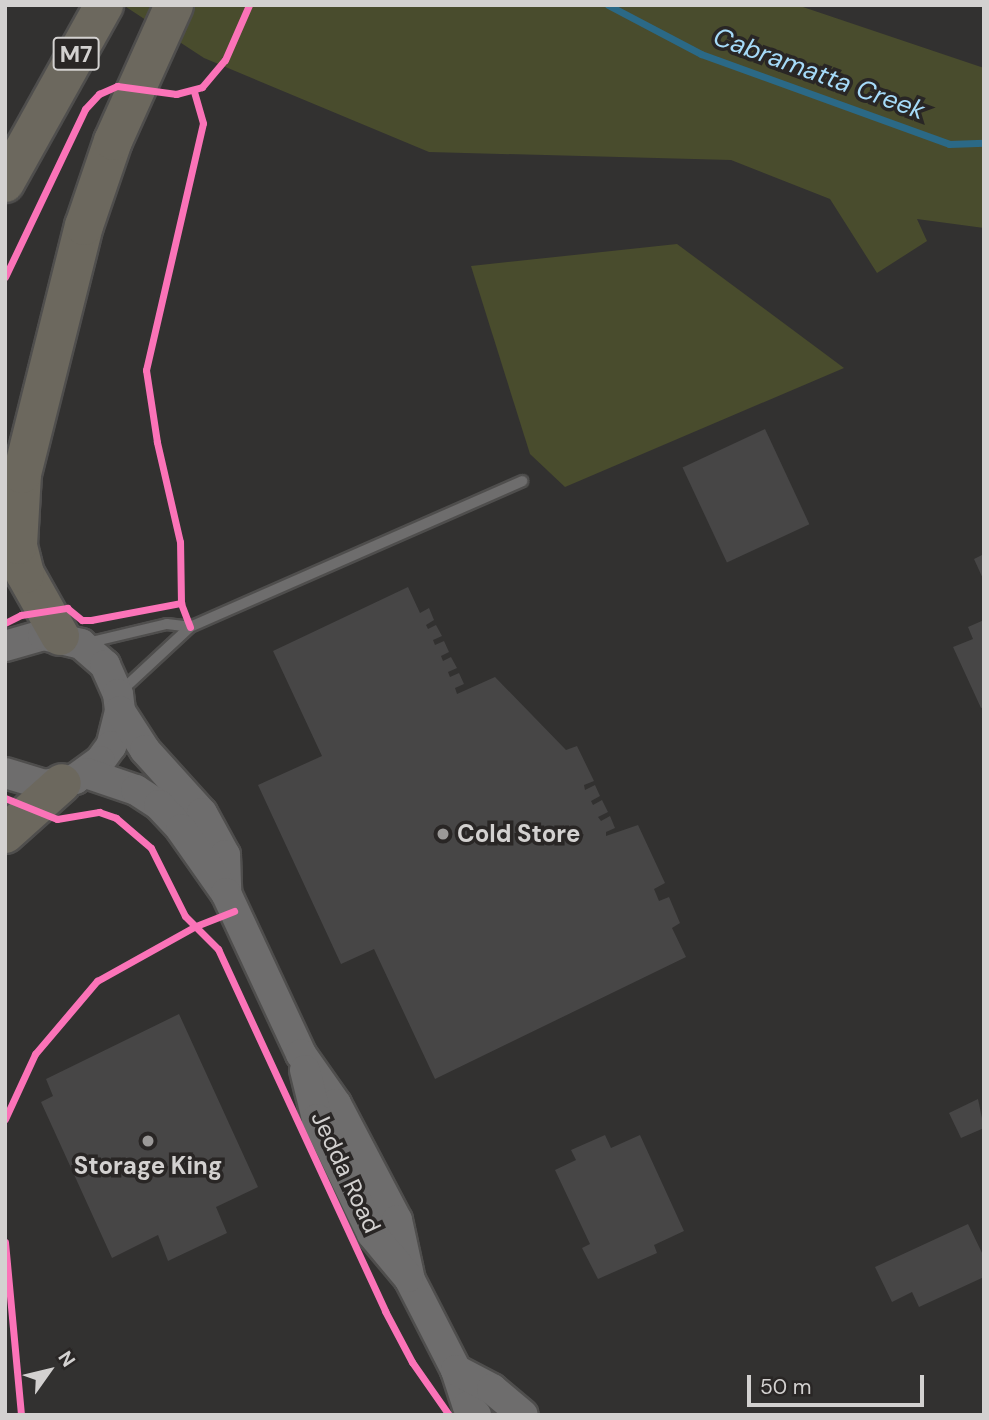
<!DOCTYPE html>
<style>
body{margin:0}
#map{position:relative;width:989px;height:1420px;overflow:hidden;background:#323130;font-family:"DM Sans",sans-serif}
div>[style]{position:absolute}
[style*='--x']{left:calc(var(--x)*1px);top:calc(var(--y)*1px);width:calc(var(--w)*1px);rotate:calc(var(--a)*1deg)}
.green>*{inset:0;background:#494c2d}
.stream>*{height:7px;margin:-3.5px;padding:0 3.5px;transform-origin:3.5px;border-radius:3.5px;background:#2b6986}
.building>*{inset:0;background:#474646;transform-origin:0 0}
.roads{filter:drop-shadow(2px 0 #4f4e4d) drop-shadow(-2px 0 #4f4e4d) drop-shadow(0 2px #4f4e4d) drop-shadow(0 -2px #4f4e4d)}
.lane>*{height:10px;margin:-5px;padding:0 5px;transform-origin:5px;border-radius:5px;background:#6e6d6d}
.secondary>*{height:30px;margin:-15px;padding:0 15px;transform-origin:15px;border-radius:15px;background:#6e6d6d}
.highway>*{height:38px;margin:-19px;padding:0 19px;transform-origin:19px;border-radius:19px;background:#6c685e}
.cycleway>*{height:7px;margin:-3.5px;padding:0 3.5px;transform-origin:3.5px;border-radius:3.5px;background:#fb73b8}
.dots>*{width:19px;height:19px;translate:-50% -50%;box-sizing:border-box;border:4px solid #292625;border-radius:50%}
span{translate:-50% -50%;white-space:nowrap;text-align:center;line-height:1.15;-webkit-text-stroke:7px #292625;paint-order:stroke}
.shield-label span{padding:2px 5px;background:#292625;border:2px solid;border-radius:5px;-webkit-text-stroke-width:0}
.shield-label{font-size:23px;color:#d3d1d0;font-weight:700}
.poi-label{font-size:24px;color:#d3d1d0;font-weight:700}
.left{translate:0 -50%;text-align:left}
.street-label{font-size:24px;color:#d3d1d0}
.water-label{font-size:26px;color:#a5daf8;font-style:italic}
.frame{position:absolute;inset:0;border:7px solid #d3d1d0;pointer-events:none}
.north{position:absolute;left:14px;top:1336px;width:70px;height:70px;-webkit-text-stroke:5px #292625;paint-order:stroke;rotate:56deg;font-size:19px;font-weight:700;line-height:28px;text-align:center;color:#d3d1d0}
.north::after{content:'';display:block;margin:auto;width:24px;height:32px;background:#d3d1d0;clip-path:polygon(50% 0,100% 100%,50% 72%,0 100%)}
.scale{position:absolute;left:747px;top:1375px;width:177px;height:32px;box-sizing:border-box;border:4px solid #d3d1d0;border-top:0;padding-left:9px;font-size:21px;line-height:24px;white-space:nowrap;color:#d3d1d0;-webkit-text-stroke:5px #292625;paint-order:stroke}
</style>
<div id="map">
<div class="green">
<div style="clip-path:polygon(123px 5px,797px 5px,984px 68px,984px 228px,917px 219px,927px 241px,877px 273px,830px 199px,731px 160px,429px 152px,204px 58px)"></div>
<div style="clip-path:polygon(677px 244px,844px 368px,565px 487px,530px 454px,471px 266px)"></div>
</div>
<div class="stream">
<div style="--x:608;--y:5;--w:105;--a:27.8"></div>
<div style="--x:701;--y:54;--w:264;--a:19.9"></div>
<div style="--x:949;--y:144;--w:35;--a:-2"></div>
</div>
<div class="building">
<div style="left:765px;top:429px;width:105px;height:91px;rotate:65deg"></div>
<div style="clip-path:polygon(984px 554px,984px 581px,974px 559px)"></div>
<div style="clip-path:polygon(408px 587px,420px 613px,429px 608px,434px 620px,426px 625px,428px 629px,436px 625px,442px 636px,433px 640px,435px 645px,444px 641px,449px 652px,441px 656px,443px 661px,451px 657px,457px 668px,448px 672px,450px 677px,459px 673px,464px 684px,455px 688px,457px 694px,495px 677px,566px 750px,577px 746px,594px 781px,584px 785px,585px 790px,595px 785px,600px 796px,591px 801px,593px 805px,602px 800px,608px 812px,598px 817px,601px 821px,610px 816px,615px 828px,606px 832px,606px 836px,638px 825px,665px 883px,654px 889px,659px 901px,669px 897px,680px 923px,672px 928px,686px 957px,435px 1079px,374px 949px,341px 964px,258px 785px,322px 756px,273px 651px)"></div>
<div style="clip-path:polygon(984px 620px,984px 707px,981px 708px,953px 647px,973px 639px,968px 627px)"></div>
<div style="clip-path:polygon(179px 1014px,258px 1187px,216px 1207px,227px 1233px,168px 1261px,158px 1235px,112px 1258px,41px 1102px,53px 1096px,46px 1079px)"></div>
<div style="clip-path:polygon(978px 1099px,984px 1128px,961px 1138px,949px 1113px)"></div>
<div style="clip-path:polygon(605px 1135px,611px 1148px,640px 1135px,684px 1231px,654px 1245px,657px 1253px,598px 1279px,582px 1248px,590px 1244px,555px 1170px,576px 1160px,571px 1150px)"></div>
<div style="clip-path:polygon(968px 1224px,984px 1257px,984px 1277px,919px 1307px,912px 1292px,892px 1302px,875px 1267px)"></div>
</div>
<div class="roads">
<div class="lane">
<div style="--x:87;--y:643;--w:82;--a:-13.4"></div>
<div style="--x:167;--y:624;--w:23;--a:7"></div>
<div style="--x:119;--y:693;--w:97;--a:-42.9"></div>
<div style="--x:190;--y:627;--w:363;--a:-23.7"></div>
</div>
<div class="secondary">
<div style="--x:5;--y:646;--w:40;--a:-16"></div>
<div style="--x:43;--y:635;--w:39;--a:13"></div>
<div style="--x:81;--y:644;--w:32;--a:41"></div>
<div style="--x:105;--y:665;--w:32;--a:66"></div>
<div style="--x:118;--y:694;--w:17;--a:83"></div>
<div style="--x:120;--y:711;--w:36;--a:104"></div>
<div style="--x:111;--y:746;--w:19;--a:126"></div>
<div style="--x:100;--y:761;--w:31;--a:144"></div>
<div style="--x:75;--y:779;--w:31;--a:169"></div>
<div style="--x:45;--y:785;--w:42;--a:-163.3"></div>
<div style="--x:120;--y:711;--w:46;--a:57.3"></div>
<div style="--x:145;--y:750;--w:85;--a:47.9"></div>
<div style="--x:202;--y:813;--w:48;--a:61.3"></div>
<div style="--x:225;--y:855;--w:38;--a:88"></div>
<div style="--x:86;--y:773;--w:53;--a:18.8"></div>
<div style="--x:136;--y:790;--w:27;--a:33"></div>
<div style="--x:159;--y:805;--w:33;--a:47"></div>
<div style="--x:181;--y:829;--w:78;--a:54.9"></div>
<div style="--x:226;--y:893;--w:178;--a:65"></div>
<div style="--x:301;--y:1054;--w:61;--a:55"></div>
<div style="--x:336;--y:1104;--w:131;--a:62.3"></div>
<div style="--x:397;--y:1220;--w:61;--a:77.8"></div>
<div style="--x:410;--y:1280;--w:101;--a:62.9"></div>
<div style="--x:456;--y:1370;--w:38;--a:72"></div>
<div style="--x:468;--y:1406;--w:12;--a:48"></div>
<div style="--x:305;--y:1070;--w:50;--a:76.2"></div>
<div style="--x:317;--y:1119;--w:127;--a:64.4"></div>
<div style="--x:372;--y:1234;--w:56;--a:50.1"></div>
<div style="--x:456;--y:1370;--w:41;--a:27.8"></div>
<div style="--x:492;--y:1389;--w:40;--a:40"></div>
</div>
<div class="highway">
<div style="--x:5;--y:183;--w:204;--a:-60.9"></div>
<div style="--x:60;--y:636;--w:71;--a:-119.4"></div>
<div style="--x:25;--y:574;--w:30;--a:-104"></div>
<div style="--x:18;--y:545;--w:71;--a:-86.8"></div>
<div style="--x:22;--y:474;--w:256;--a:-76"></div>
<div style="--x:84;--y:226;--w:90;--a:-71.2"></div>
<div style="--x:113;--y:141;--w:149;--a:-65.8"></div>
<div style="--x:5;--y:834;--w:76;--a:-41.8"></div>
</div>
</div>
<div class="cycleway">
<div style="--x:5;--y:277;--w:186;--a:-64.5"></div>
<div style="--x:85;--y:109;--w:21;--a:-47"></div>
<div style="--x:99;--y:94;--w:20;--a:-24"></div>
<div style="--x:117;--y:86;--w:60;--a:7.7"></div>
<div style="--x:176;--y:94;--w:27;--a:-15"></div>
<div style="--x:202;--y:87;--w:35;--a:-50"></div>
<div style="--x:225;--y:60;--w:60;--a:-66.4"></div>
<div style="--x:5;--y:623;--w:18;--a:-27"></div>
<div style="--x:21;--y:615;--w:47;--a:-8.7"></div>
<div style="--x:67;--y:608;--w:19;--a:39"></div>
<div style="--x:82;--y:620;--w:9;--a:0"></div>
<div style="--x:91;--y:620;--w:92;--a:-10.7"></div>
<div style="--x:190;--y:627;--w:26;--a:-111"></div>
<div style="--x:181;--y:603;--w:61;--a:-90.9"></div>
<div style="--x:180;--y:542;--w:103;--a:-103"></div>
<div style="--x:157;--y:442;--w:73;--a:-98.7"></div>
<div style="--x:146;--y:370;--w:253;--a:-77"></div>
<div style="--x:203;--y:123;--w:32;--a:-106"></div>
<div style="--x:5;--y:798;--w:56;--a:22"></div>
<div style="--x:57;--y:819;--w:43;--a:-9.5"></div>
<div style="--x:99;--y:812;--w:18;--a:19"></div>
<div style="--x:116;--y:818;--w:46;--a:40.6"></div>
<div style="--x:151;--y:848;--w:76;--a:63.4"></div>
<div style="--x:185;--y:916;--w:47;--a:45"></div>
<div style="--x:218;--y:949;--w:399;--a:65.2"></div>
<div style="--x:385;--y:1311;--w:58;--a:62.1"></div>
<div style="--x:412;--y:1362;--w:65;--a:55.1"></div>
<div style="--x:5;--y:1119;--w:72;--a:-65.2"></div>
<div style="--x:35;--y:1054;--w:96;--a:-49.7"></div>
<div style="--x:97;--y:981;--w:113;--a:-29.1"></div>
<div style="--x:196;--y:926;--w:41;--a:-21.5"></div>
<div style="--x:5;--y:1242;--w:174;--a:84.7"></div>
</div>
<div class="dots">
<div style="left:443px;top:834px;background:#9b9998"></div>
<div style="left:148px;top:1141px;background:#9b9998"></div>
</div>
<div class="shield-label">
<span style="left:76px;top:54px">M7</span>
</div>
<div class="poi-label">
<span class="left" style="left:457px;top:834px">Cold Store</span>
<span style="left:148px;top:1166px">Storage King</span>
</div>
<div class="street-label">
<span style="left:346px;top:1172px;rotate:65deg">Jedda Road</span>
</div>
<div class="water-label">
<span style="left:819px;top:74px;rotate:20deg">Cabramatta Creek</span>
</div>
<div class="frame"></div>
<div class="north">N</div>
<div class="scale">50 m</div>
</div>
